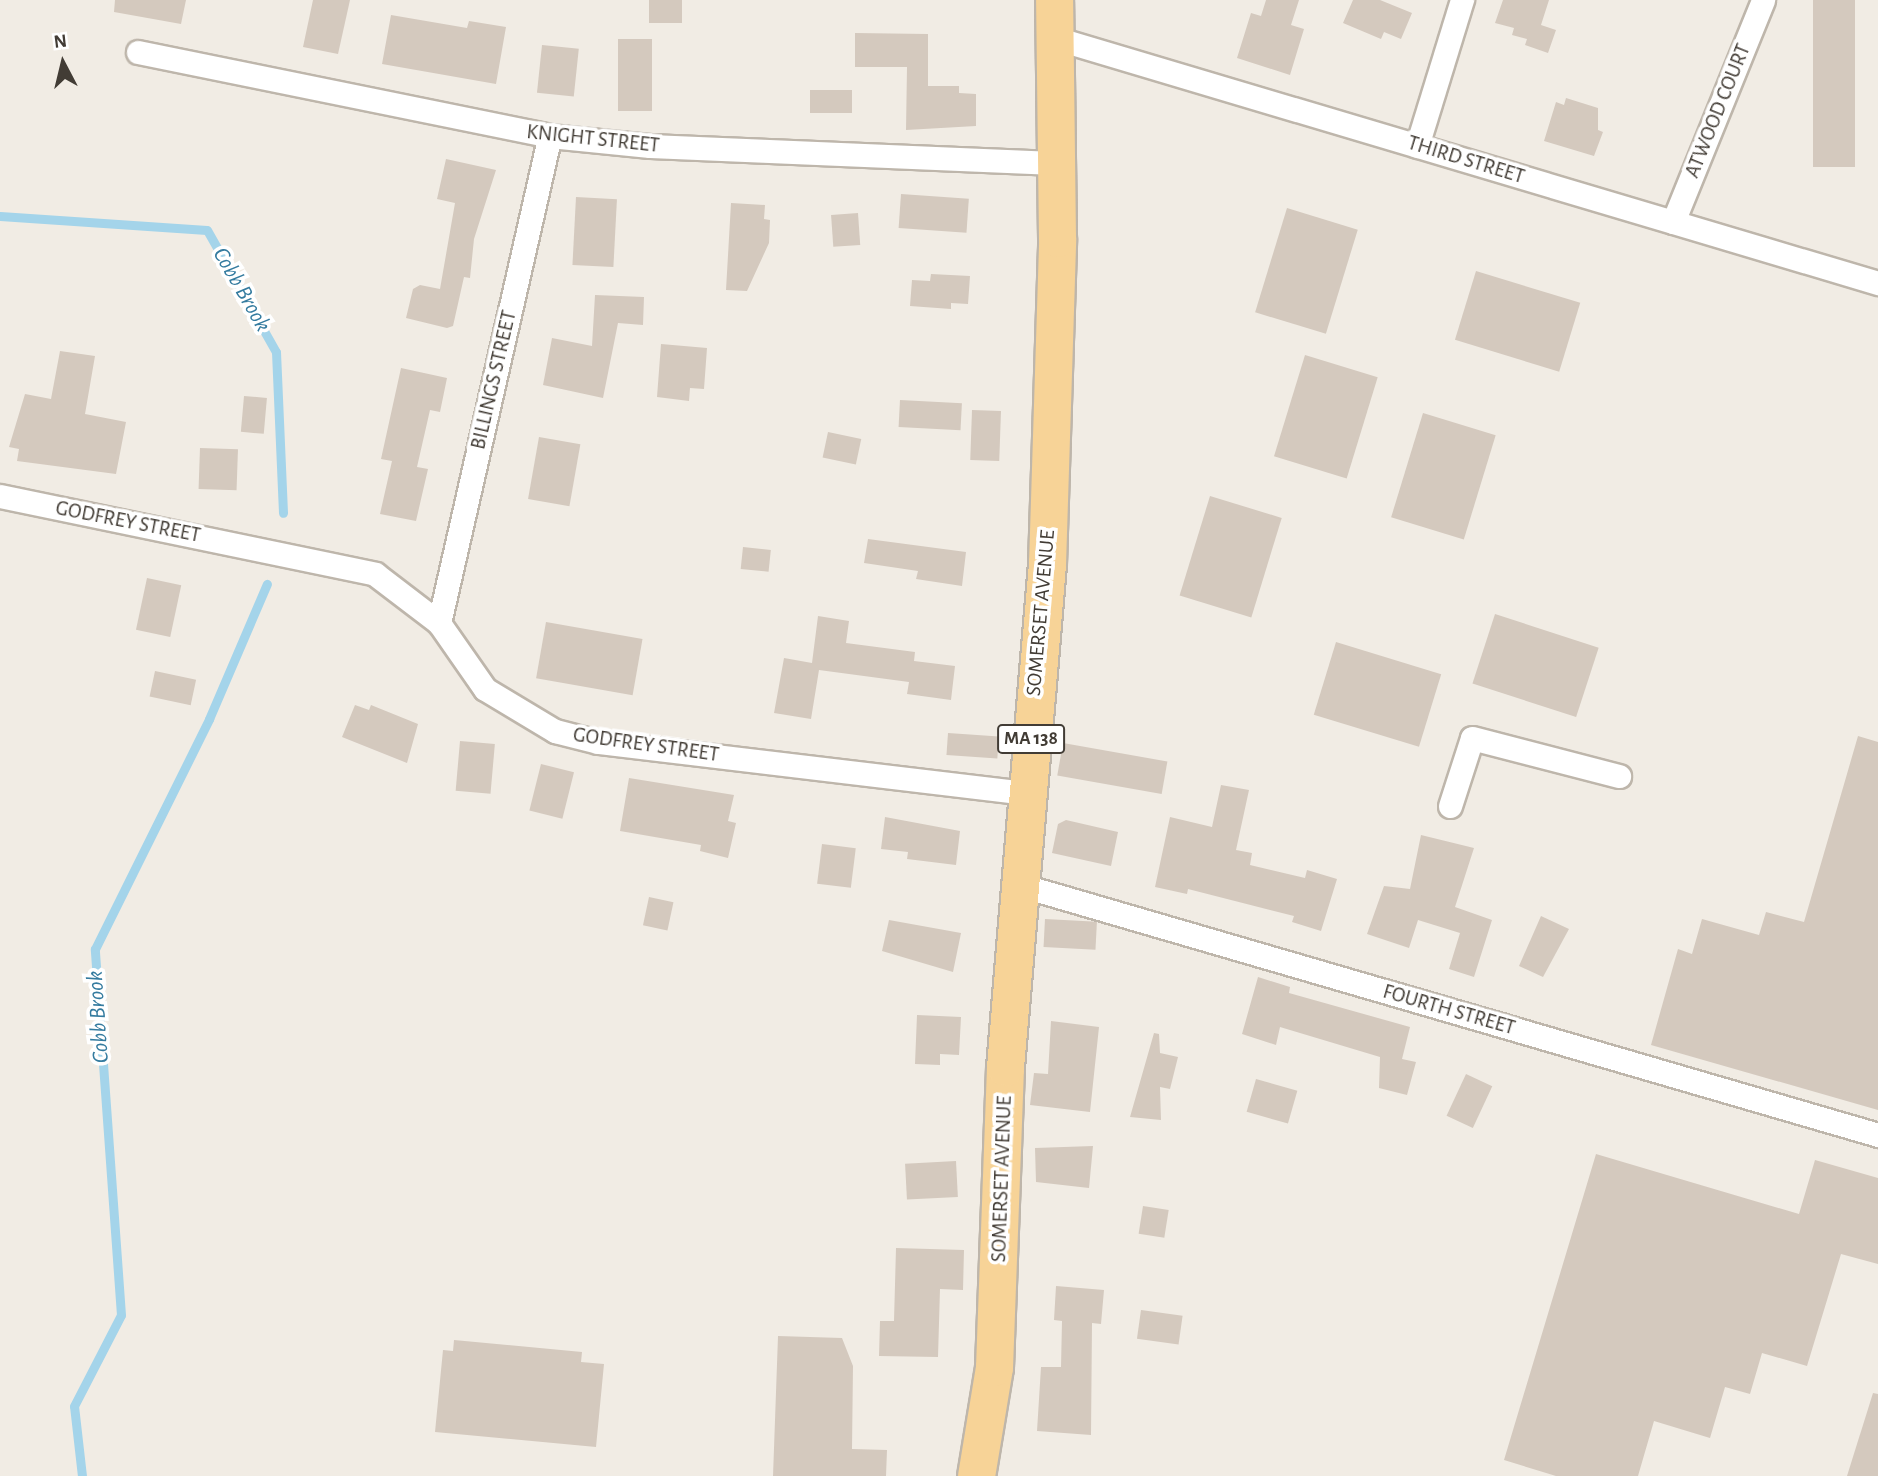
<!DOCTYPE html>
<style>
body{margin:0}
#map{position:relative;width:1878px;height:1476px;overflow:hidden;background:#f1ece4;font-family:"Alegreya Sans",sans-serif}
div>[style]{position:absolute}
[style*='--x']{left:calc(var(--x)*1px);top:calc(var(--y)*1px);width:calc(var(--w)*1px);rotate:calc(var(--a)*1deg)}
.stream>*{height:9px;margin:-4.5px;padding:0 4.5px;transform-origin:4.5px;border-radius:4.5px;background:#a4d4ea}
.building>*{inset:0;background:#d4c9be;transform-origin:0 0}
.roads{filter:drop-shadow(2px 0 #beb6ab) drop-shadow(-2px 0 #beb6ab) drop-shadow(0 2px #beb6ab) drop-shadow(0 -2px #beb6ab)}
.street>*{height:23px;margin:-11.5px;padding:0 11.5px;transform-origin:11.5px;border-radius:11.5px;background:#fff}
.primary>*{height:37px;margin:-18.5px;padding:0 18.5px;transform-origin:18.5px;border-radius:18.5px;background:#f7d397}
span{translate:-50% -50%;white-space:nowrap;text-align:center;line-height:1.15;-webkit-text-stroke:7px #fff;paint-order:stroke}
.shield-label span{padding:2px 5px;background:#fff;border:2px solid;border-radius:5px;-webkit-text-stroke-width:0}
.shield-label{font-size:19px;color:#423c35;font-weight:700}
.street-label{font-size:21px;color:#423c35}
.water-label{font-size:23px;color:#347b9f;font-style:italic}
.north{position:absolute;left:28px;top:28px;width:70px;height:70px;-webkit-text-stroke:5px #fff;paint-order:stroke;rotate:353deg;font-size:19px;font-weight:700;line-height:28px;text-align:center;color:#423c35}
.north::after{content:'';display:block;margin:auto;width:24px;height:32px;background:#423c35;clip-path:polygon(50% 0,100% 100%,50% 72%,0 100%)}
</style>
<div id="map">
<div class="stream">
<div style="--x:0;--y:216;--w:207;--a:3.9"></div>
<div style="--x:207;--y:230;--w:140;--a:60.5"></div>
<div style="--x:276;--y:352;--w:161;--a:87.5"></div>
<div style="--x:82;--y:1476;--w:70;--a:-96.5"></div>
<div style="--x:74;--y:1406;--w:102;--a:-62.7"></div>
<div style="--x:121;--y:1315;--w:367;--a:-94.1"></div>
<div style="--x:95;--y:949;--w:257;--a:-63.6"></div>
<div style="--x:209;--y:719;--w:147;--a:-66.8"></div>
</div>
<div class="building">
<div style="clip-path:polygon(115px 0,186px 0,181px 24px,114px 12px)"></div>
<div style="clip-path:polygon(313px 0,350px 0,338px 54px,303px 47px)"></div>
<div style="left:649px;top:0;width:33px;height:23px"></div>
<div style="clip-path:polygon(1266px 0,1299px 0,1291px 25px,1304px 29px,1290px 75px,1237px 58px,1251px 13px,1261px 16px)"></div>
<div style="clip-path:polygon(1353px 0,1380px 0,1412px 13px,1401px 39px,1384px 32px,1381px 39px,1343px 23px)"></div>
<div style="clip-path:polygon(1503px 0,1549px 0,1541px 25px,1556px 30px,1548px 53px,1525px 45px,1527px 39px,1512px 35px,1514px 28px,1495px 23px)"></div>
<div style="left:1813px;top:0;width:42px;height:167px"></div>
<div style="clip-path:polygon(391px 15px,467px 28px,469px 21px,506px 27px,496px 84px,382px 64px)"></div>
<div style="clip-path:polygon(855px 33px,928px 34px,928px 86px,959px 86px,959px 93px,976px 94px,976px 126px,906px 130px,907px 67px,855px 67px)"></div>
<div style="left:618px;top:39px;width:34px;height:72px"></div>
<div style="left:542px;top:45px;width:37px;height:48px;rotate:6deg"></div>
<div style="left:852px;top:90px;width:23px;height:42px;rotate:90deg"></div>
<div style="clip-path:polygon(1566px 98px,1598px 108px,1598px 130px,1603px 132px,1594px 156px,1544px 141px,1556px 102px,1564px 105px)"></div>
<div style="clip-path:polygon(446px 159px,496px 170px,474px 239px,470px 278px,464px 277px,453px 326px,447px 328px,406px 318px,413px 289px,420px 285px,440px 289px,455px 203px,437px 199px)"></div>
<div style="left:901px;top:194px;width:68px;height:34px;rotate:4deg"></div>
<div style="left:576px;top:197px;width:41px;height:68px;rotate:3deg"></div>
<div style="clip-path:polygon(731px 203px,765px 205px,764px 219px,770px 220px,769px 243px,747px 291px,726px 290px)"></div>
<div style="left:1287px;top:208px;width:74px;height:109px;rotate:17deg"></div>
<div style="left:858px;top:213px;width:32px;height:27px;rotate:86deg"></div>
<div style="left:1476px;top:271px;width:109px;height:72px;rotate:17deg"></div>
<div style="clip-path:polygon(931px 274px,970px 276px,968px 304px,951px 303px,951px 309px,910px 306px,912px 280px,930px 281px)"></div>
<div style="clip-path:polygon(595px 295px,644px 297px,643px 325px,618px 323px,603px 398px,543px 385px,552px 338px,592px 346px)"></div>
<div style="clip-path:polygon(661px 344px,707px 348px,704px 389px,690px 388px,689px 401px,657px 397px)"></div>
<div style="clip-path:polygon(60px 351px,95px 356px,85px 414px,126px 422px,116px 474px,17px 461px,19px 449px,9px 447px,25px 394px,51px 399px)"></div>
<div style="left:1305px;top:355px;width:76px;height:106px;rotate:17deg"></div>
<div style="clip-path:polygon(401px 368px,447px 378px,440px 412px,430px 410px,417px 467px,428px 469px,416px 521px,380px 514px,392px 461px,381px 459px)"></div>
<div style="left:244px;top:396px;width:23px;height:36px;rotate:5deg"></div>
<div style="left:900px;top:400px;width:62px;height:27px;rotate:3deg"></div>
<div style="left:972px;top:410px;width:29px;height:50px;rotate:2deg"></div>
<div style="left:1423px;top:413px;width:76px;height:109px;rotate:17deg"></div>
<div style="left:828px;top:432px;width:34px;height:26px;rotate:12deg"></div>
<div style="left:539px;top:437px;width:42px;height:63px;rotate:10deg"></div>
<div style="left:200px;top:448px;width:38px;height:41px;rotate:2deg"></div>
<div style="left:1210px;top:496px;width:75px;height:104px;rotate:17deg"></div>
<div style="clip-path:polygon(868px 539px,966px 552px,962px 586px,916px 579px,918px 571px,864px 563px)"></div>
<div style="left:743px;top:547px;width:28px;height:22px;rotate:6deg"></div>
<div style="left:147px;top:578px;width:35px;height:53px;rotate:12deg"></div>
<div style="left:1495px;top:614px;width:109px;height:73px;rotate:18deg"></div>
<div style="clip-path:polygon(818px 616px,849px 621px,846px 643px,915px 652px,914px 661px,955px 666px,951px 700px,907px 694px,909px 682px,819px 670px,811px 719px,774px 713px,784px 658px,812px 663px)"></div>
<div style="left:546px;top:622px;width:98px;height:57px;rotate:10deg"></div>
<div style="left:1336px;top:642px;width:110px;height:76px;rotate:17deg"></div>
<div style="left:155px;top:671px;width:42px;height:26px;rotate:12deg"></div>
<div style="clip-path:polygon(355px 705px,369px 710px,371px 705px,418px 724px,407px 763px,342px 737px)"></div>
<div style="left:948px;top:733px;width:51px;height:22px;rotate:4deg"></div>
<div style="clip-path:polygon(1858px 736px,1878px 742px,1878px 1110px,1651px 1045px,1678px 949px,1692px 954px,1702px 919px,1759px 935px,1766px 912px,1804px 922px)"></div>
<div style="left:460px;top:741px;width:35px;height:50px;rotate:5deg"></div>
<div style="left:1063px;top:743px;width:106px;height:33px;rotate:10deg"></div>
<div style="left:541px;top:764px;width:34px;height:48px;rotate:14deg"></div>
<div style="clip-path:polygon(629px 778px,734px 795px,728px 821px,736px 823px,728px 858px,700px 851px,701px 845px,620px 831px)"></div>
<div style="clip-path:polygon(1221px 785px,1249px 790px,1236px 850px,1252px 853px,1250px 865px,1305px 878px,1307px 870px,1337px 879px,1321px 931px,1292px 922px,1294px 916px,1188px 889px,1187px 894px,1155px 887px,1170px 817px,1212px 827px)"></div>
<div style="clip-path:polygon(885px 817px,960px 831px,956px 865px,907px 859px,908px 852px,881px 849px)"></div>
<div style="clip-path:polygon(1066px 820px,1118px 832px,1111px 866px,1052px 853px,1058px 824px)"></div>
<div style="clip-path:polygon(1421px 835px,1474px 848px,1455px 907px,1492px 920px,1474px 977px,1449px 969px,1460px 933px,1418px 920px,1409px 948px,1367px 934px,1384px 886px,1410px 889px)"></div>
<div style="left:822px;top:844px;width:34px;height:40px;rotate:7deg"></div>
<div style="left:649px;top:897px;width:25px;height:29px;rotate:12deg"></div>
<div style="clip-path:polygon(1541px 916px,1569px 929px,1543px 977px,1519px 966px)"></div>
<div style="left:1045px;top:919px;width:52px;height:28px;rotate:3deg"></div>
<div style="clip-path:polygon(889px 920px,961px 933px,953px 972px,882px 951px)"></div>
<div style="clip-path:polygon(1258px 977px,1290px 987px,1289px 993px,1410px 1027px,1402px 1059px,1416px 1062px,1407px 1095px,1379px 1088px,1380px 1057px,1280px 1027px,1276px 1045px,1242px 1034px)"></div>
<div style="clip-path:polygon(917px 1015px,961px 1017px,959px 1055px,940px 1054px,940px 1065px,915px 1064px)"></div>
<div style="clip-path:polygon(1051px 1021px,1099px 1027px,1090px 1112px,1030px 1105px,1034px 1073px,1048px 1074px)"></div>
<div style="clip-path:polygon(1154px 1033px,1159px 1034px,1160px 1053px,1178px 1057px,1170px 1089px,1160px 1087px,1161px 1120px,1130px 1117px)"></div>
<div style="left:1466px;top:1074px;width:29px;height:46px;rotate:25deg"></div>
<div style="left:1256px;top:1079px;width:43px;height:34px;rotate:16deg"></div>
<div style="clip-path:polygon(1093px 1146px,1089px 1188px,1036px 1182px,1035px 1148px)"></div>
<div style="clip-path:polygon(1596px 1154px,1799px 1214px,1815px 1160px,1878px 1178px,1878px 1264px,1841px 1254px,1807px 1366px,1762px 1353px,1750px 1394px,1725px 1387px,1710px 1438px,1654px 1421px,1638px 1476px,1556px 1476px,1504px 1460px)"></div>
<div style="left:956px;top:1161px;width:36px;height:51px;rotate:87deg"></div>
<div style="left:1143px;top:1206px;width:26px;height:28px;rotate:9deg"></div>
<div style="clip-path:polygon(896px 1248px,964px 1250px,963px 1290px,940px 1289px,938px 1357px,879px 1356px,880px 1321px,894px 1321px)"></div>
<div style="clip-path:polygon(1056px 1286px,1104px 1290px,1101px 1324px,1092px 1323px,1091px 1435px,1037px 1431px,1041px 1367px,1061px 1367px,1062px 1321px,1054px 1320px)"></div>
<div style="left:1141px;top:1310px;width:42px;height:29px;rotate:8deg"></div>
<div style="clip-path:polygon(778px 1336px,842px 1338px,853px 1366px,852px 1449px,887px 1450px,886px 1476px,773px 1476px)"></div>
<div style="clip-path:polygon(454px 1340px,582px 1352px,581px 1362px,604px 1364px,596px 1447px,435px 1432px,443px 1350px,453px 1351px)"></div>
<div style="clip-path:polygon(1873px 1393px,1878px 1394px,1878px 1476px,1847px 1476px)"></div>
</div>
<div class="roads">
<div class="street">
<div style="--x:1055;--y:38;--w:859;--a:16.58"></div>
<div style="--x:138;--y:52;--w:420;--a:11.5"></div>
<div style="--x:550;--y:136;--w:100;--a:5.7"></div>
<div style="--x:650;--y:146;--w:406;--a:2.4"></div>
<div style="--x:1417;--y:146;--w:153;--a:-72.9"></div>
<div style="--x:1673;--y:222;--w:240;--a:-67.9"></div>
<div style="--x:0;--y:496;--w:383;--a:11.7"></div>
<div style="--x:375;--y:574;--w:81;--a:37.4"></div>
<div style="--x:439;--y:623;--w:80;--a:55.1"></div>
<div style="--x:485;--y:689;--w:82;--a:31"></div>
<div style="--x:555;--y:731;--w:44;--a:14.3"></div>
<div style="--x:598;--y:742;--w:431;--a:6.8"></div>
<div style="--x:439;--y:623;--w:499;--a:-77.2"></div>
<div style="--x:1450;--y:806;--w:71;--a:-72.1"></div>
<div style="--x:1472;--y:738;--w:152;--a:14.5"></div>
<div style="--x:1020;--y:885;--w:894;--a:16.24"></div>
</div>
<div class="primary">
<div style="--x:976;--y:1476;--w:110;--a:-80.6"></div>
<div style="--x:994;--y:1367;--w:300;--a:-87.9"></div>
<div style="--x:1005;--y:1067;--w:505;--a:-85.23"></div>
<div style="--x:1047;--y:564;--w:326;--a:-88.2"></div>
<div style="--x:1057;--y:238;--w:238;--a:-90.7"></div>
</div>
</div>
<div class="shield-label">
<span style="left:1031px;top:739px">MA 138</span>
</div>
<div class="street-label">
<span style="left:1718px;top:111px;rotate:-68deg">ATWOOD COURT</span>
<span style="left:593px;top:139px;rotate:6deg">KNIGHT STREET</span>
<span style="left:1466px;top:160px;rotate:17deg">THIRD STREET</span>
<span style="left:494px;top:380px;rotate:-77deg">BILLINGS STREET</span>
<span style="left:128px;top:522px;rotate:11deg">GODFREY STREET</span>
<span style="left:1041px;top:613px;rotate:-85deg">SOMERSET AVENUE</span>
<span style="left:646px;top:745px;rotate:8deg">GODFREY STREET</span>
<span style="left:1449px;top:1010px;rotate:16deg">FOURTH STREET</span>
<span style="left:1002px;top:1179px;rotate:-88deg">SOMERSET AVENUE</span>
</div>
<div class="water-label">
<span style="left:241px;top:290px;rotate:60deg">Cobb Brook</span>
<span style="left:99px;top:1017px;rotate:-94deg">Cobb Brook</span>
</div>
<div class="north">N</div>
</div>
